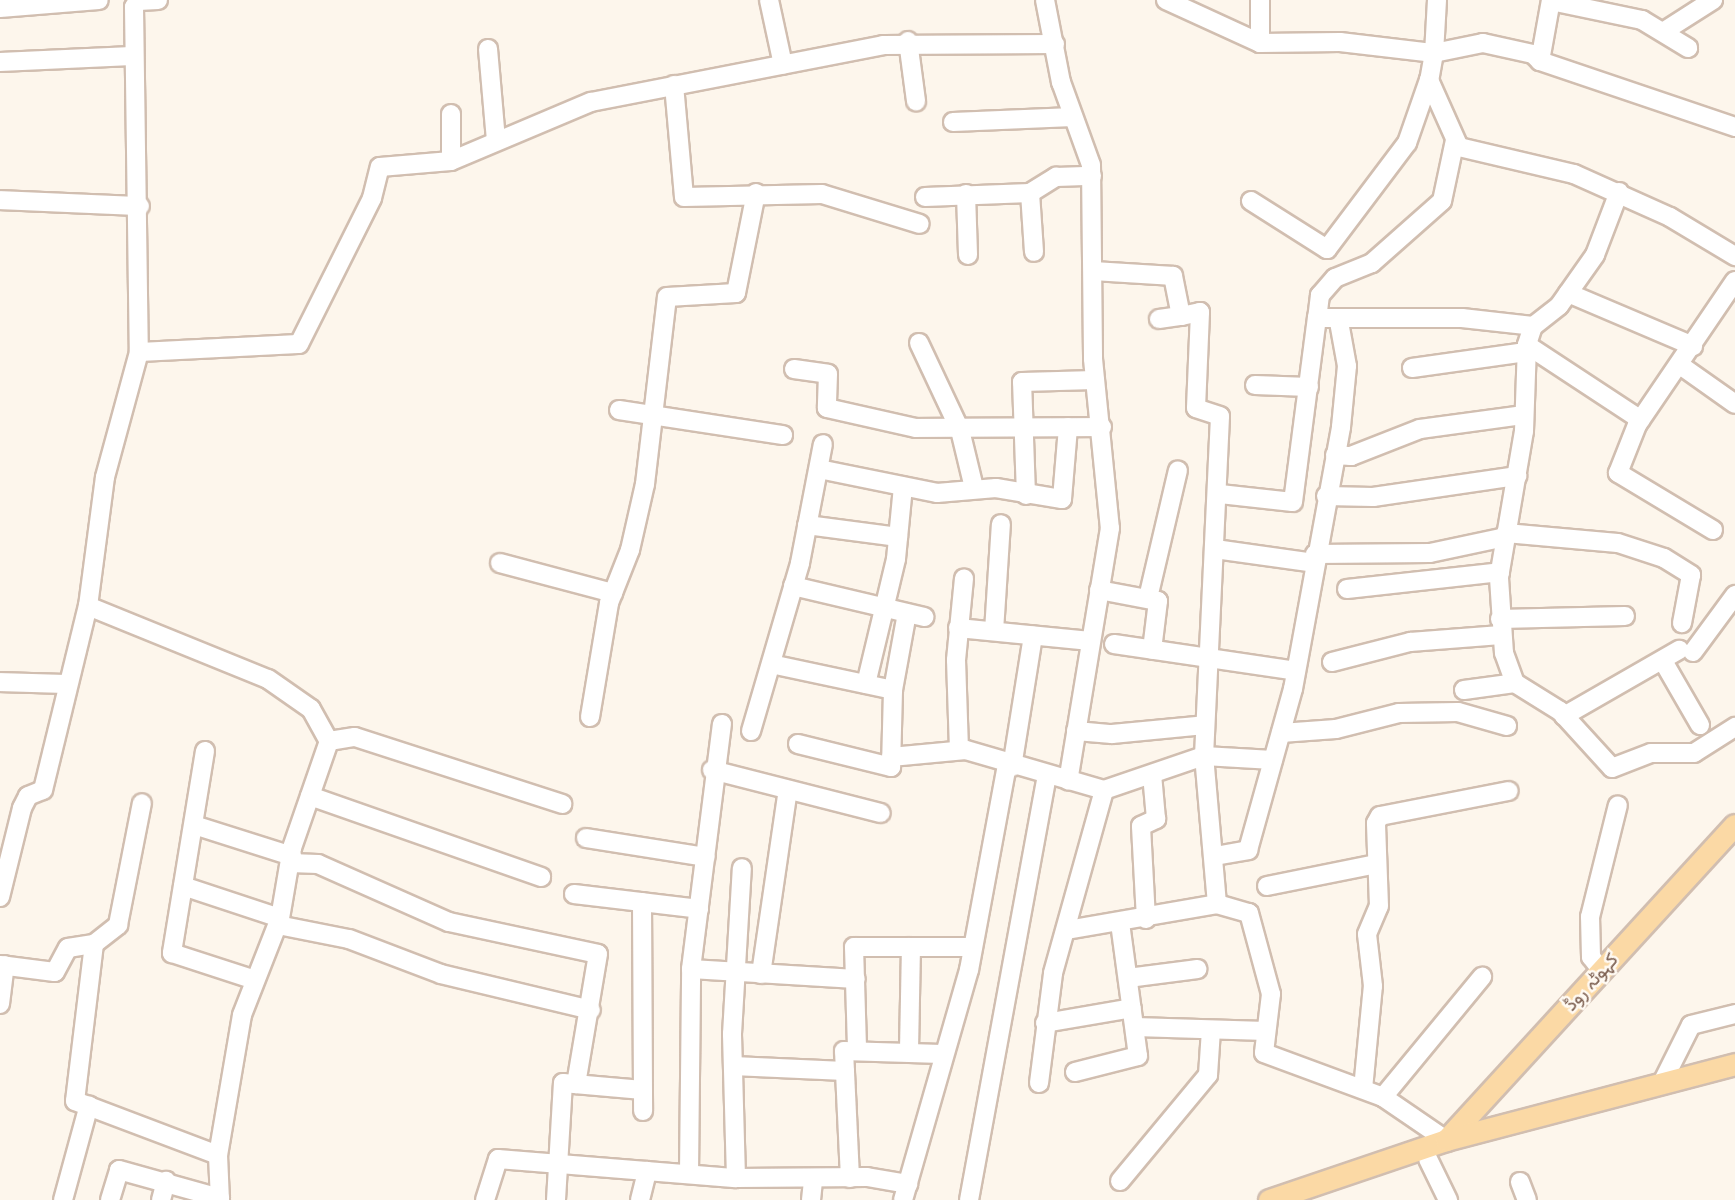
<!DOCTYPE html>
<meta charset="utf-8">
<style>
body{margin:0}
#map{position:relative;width:1735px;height:1200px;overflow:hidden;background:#fdf6ec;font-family:Inter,Vazirmatn,sans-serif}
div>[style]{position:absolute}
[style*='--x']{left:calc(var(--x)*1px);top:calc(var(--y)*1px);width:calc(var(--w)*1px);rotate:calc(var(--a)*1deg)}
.roads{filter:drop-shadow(2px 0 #d1beb0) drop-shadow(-2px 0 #d1beb0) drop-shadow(0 2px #d1beb0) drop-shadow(0 -2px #d1beb0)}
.minor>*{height:18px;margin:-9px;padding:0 9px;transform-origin:9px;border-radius:9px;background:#fff}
.major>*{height:21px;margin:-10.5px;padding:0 10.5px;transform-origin:10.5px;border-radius:10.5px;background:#fbd9a5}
span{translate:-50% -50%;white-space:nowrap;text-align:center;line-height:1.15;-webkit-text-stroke:5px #fffaf3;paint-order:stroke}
.street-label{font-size:19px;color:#7a5c4d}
</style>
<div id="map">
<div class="roads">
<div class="minor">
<div style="--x:158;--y:0;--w:20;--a:177"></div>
<div style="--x:138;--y:1;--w:7;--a:124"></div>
<div style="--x:134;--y:7;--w:345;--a:89.2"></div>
<div style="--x:139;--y:352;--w:130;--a:105.2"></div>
<div style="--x:105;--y:477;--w:130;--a:97.5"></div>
<div style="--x:88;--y:606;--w:194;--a:22.1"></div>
<div style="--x:268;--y:679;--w:52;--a:34.9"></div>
<div style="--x:311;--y:709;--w:37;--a:61"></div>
<div style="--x:329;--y:741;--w:113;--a:109.1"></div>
<div style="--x:292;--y:848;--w:71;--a:99.7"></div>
<div style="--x:280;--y:918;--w:104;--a:111.4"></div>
<div style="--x:242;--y:1015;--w:142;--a:99.7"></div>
<div style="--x:218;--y:1155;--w:45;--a:87.5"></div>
<div style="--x:769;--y:0;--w:66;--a:77.8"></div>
<div style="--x:1045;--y:0;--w:84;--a:79"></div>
<div style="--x:1061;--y:82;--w:88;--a:70.1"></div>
<div style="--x:1091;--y:165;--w:194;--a:89.4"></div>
<div style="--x:1093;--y:359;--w:170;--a:84.3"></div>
<div style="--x:1110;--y:528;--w:256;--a:99.4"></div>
<div style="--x:1166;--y:0;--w:103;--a:24.6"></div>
<div style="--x:1260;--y:43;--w:80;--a:-0.7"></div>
<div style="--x:1340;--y:42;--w:95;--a:6.7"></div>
<div style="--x:1434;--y:53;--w:27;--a:100"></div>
<div style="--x:1429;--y:80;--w:73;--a:65.9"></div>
<div style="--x:1459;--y:147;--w:118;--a:13.2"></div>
<div style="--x:1574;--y:174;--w:105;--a:24.1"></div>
<div style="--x:1670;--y:217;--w:76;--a:31"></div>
<div style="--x:1437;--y:0;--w:53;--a:93.2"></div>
<div style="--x:1434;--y:53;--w:50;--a:-11.5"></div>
<div style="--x:1483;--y:43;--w:51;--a:12.4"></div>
<div style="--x:1533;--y:54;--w:10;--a:45"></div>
<div style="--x:1540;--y:61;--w:62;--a:-79.8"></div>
<div style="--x:1551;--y:1;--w:93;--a:11.8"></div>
<div style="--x:1642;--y:20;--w:54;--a:31.3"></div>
<div style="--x:0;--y:8;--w:99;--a:-4.6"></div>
<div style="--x:1666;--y:30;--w:56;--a:-32.6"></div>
<div style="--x:908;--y:41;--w:61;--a:82.4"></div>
<div style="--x:1260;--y:43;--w:43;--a:-90"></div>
<div style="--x:488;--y:49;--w:92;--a:85"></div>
<div style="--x:1540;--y:61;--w:206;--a:18.7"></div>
<div style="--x:0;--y:62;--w:132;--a:-2.6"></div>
<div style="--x:674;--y:85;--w:112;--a:84.9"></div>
<div style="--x:684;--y:197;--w:138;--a:-1.2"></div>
<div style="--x:822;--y:194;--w:102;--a:17"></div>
<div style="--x:953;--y:122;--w:120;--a:-2.4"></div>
<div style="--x:1455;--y:140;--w:62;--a:102"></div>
<div style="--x:1442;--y:201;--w:94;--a:138.5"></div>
<div style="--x:1372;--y:263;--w:40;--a:158"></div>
<div style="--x:1335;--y:278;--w:23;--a:131"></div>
<div style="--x:1320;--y:295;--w:23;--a:97"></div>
<div style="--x:1317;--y:318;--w:145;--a:0"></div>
<div style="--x:1462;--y:318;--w:71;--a:6.4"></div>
<div style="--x:451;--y:161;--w:47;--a:-90"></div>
<div style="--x:1619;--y:192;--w:67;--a:110.9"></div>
<div style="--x:1595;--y:255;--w:62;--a:125.2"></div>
<div style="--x:1559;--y:306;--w:33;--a:142"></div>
<div style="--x:1533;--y:326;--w:20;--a:108"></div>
<div style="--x:1527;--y:345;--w:86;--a:92"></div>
<div style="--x:1524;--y:431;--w:149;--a:99.7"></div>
<div style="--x:1499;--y:578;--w:75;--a:86.2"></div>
<div style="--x:1504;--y:653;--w:32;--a:70"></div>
<div style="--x:1515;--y:683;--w:53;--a:31.9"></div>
<div style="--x:1560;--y:711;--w:77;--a:47.6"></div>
<div style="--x:1612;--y:768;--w:42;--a:-21"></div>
<div style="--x:1651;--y:753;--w:43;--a:0"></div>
<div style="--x:1694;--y:753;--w:49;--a:-32.4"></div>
<div style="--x:1030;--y:193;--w:31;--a:-32"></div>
<div style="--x:1056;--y:177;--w:36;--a:-2"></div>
<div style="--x:966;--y:194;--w:61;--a:88.1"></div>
<div style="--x:925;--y:197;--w:105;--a:-2.2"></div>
<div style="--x:1030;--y:193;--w:59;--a:86.1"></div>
<div style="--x:0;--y:200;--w:140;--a:2.5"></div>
<div style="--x:1251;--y:201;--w:90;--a:32.3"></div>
<div style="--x:1327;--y:249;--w:133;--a:-53"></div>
<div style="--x:1407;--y:143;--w:67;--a:-70.8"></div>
<div style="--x:1568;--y:293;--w:136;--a:23"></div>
<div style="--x:1159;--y:319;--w:22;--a:-8"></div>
<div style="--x:919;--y:343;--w:96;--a:64.8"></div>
<div style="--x:960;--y:430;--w:60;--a:76.4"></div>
<div style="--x:1527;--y:345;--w:136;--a:33.3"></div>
<div style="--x:139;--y:352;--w:160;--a:-2.9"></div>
<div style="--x:299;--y:344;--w:163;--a:-63.4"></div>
<div style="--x:372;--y:198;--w:32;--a:-76"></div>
<div style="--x:380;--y:167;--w:71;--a:-4.8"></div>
<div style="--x:451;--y:161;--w:152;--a:-22.9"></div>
<div style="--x:591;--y:102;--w:298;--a:-11"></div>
<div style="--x:883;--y:45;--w:172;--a:-0.3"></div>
<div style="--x:1680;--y:365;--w:67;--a:35.3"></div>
<div style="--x:1412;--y:368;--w:115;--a:-8"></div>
<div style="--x:794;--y:369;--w:34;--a:8"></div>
<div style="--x:828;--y:374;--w:34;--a:92"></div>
<div style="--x:827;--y:408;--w:91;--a:12.7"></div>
<div style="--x:916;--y:428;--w:186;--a:-0.3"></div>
<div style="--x:1255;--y:385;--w:54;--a:2.1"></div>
<div style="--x:619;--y:410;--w:166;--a:8.7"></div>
<div style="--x:1335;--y:455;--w:16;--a:4"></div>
<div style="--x:1351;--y:456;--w:74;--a:-21.4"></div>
<div style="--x:1420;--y:429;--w:105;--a:-7.7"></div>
<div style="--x:819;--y:469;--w:120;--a:11.5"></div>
<div style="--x:937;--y:493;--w:59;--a:-4.8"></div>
<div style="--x:996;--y:488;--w:67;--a:9.5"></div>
<div style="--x:1062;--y:499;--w:72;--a:-85.2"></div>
<div style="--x:1220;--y:494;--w:73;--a:6.3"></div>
<div style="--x:1293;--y:502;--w:186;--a:-82.6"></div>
<div style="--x:1026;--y:495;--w:113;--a:-92"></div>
<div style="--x:1022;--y:382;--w:73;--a:-1.6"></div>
<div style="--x:1326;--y:496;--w:47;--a:1.2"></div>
<div style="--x:1373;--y:497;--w:146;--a:-8.3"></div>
<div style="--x:807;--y:525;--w:92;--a:7.5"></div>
<div style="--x:1713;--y:530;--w:111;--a:-149"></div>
<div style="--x:1618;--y:473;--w:52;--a:-68.4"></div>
<div style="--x:1637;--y:425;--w:174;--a:-55.8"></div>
<div style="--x:1506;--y:533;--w:112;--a:5.1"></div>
<div style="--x:1618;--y:543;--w:48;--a:18.1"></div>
<div style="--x:1664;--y:558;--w:32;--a:32"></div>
<div style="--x:1691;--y:575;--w:49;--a:100.6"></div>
<div style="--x:1215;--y:549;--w:100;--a:8"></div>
<div style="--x:1315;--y:554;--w:115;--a:-0.5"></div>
<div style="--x:1430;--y:553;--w:77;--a:-12"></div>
<div style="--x:500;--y:563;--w:117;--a:14.9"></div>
<div style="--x:793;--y:586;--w:135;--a:13.3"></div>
<div style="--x:1347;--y:589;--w:154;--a:-6.3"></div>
<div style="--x:1099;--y:590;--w:60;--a:10.6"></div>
<div style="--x:1158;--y:601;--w:49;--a:97"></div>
<div style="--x:1148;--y:598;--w:131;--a:-76.8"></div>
<div style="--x:1500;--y:619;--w:125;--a:-1.4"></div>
<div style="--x:958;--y:628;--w:133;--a:5.6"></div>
<div style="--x:994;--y:631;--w:107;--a:-86.3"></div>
<div style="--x:1114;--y:644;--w:184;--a:8.4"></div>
<div style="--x:1693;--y:652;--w:71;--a:-53.6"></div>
<div style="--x:1663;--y:661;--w:74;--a:60"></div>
<div style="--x:1332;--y:662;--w:81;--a:-14.4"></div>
<div style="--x:1410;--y:642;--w:91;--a:-4.4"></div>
<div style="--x:771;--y:664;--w:125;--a:12"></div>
<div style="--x:0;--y:682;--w:65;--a:1.8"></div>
<div style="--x:866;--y:684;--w:129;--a:-76.5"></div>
<div style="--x:896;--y:559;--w:73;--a:-84.5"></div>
<div style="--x:1464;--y:690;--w:51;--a:-7.8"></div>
<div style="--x:1564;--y:716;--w:133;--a:-29.9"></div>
<div style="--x:590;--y:717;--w:116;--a:-80.5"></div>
<div style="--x:609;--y:603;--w:57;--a:-68.4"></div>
<div style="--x:630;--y:550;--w:68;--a:-77.2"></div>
<div style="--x:645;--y:484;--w:188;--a:-83.3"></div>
<div style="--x:667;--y:297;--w:69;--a:-3.3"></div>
<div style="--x:736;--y:293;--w:102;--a:-78.7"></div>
<div style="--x:751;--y:731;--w:175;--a:-73.7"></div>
<div style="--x:800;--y:563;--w:121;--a:-79.1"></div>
<div style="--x:1076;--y:731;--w:36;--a:5"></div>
<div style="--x:1112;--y:734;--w:93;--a:-5.5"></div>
<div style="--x:1281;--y:733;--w:55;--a:-4.2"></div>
<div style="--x:1336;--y:729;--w:65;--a:-14.3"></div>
<div style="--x:1399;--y:713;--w:59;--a:-1"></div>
<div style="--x:1458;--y:712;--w:51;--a:15.9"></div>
<div style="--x:329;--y:741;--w:26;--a:-9"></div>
<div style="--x:355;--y:737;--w:218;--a:17.9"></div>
<div style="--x:798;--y:744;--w:96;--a:13.9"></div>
<div style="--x:891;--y:767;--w:77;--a:-88.5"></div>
<div style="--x:893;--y:690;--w:78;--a:-79.7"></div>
<div style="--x:959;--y:750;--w:90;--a:-91.9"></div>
<div style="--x:956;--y:660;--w:82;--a:-84.4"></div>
<div style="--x:205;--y:751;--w:205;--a:99.3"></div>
<div style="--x:172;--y:953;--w:87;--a:18"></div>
<div style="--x:891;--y:757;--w:75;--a:-5.3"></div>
<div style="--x:966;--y:750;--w:144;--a:16.2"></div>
<div style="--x:1104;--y:790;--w:106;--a:-18.8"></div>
<div style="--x:1204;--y:756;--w:69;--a:3.3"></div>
<div style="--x:1012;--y:767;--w:133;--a:-80.9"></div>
<div style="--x:712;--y:770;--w:174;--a:14.3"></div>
<div style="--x:310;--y:796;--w:245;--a:19.3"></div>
<div style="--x:194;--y:825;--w:103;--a:17.6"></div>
<div style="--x:586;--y:838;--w:121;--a:9"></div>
<div style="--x:1215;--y:856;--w:34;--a:-10"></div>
<div style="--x:1248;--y:850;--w:167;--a:-74.4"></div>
<div style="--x:1293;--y:689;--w:266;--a:-79.6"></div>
<div style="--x:1341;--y:427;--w:61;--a:-84.4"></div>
<div style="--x:1347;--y:366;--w:45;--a:-100.3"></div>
<div style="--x:290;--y:863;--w:28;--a:2"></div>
<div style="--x:318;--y:864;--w:143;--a:23.9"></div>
<div style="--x:449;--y:922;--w:152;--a:12.1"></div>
<div style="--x:598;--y:954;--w:132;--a:99.6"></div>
<div style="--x:183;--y:886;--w:102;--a:18.3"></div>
<div style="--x:1267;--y:886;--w:111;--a:-11.4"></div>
<div style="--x:574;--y:894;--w:126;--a:6.8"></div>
<div style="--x:0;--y:897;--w:92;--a:-76.1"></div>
<div style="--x:22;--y:808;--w:13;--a:-63"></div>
<div style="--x:28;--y:796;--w:16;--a:-22"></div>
<div style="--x:43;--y:790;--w:189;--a:-76.3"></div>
<div style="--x:642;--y:902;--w:209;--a:89.7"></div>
<div style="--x:1217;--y:904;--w:33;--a:16"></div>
<div style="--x:1249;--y:913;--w:84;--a:74.8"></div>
<div style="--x:1271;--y:994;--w:59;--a:96.8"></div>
<div style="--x:1264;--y:1053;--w:127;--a:20.3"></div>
<div style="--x:1383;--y:1097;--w:76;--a:34.3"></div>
<div style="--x:1146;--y:919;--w:93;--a:-93.1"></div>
<div style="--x:1141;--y:826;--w:17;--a:-25"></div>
<div style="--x:1156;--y:819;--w:45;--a:-95.1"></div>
<div style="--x:278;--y:925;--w:72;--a:11.2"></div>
<div style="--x:349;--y:939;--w:98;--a:20.8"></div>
<div style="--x:441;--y:974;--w:154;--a:13.5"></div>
<div style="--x:1067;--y:930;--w:152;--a:-9.8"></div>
<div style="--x:1217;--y:904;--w:149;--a:-95"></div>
<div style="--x:1204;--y:756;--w:340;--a:-87.3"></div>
<div style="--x:1220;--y:416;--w:25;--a:-162"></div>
<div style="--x:1196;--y:408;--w:96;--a:-87.6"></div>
<div style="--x:1200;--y:312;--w:19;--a:168"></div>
<div style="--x:1181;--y:316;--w:41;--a:-101.3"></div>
<div style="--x:1173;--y:276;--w:79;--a:-176.4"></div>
<div style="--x:94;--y:944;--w:158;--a:96.9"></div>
<div style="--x:75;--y:1101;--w:153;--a:20.7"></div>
<div style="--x:0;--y:965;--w:55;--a:7.3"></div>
<div style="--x:55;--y:972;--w:27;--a:-62"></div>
<div style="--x:68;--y:948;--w:26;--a:-9"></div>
<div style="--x:94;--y:944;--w:31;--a:-38"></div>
<div style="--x:118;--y:925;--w:124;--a:-78.9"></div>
<div style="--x:691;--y:969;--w:165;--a:3.5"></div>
<div style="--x:1602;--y:971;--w:18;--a:-128"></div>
<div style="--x:1591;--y:957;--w:40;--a:-91.4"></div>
<div style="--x:1590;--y:917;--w:115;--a:-76"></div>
<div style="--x:761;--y:974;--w:186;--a:-81.7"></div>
<div style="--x:1128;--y:978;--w:70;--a:-7.4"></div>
<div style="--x:0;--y:1004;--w:39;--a:-83"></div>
<div style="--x:1045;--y:1023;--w:88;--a:-9.8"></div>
<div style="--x:1135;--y:1027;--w:131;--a:1.7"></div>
<div style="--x:857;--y:1048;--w:101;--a:-91.7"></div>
<div style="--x:854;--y:947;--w:119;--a:0"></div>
<div style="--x:909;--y:1050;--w:103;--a:-88.9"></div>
<div style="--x:733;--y:1066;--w:112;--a:2.6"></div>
<div style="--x:1075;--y:1072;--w:65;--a:-14.3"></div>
<div style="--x:1138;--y:1056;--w:134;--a:-97.7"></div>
<div style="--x:1664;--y:1079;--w:60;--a:-63.4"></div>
<div style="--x:1691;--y:1025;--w:45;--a:-14"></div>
<div style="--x:1039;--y:1083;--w:111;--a:-82.7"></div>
<div style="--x:1053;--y:973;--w:190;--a:-74.4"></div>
<div style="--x:1363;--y:1089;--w:103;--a:-84.5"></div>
<div style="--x:1373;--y:986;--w:52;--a:-96.6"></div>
<div style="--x:1367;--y:934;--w:30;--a:-67"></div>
<div style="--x:1379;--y:906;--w:83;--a:-92.1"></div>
<div style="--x:1376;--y:823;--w:8;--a:-60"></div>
<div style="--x:1380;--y:816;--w:131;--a:-11"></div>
<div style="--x:1383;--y:1097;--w:156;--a:-50.5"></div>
<div style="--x:1428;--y:1159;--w:46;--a:64"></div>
<div style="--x:689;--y:1174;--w:205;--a:-89.4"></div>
<div style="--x:691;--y:969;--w:247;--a:-82.8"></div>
<div style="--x:736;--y:1178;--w:144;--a:-91.6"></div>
<div style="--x:732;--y:1034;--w:166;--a:-86.6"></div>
<div style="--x:850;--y:1178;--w:127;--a:-92.7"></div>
<div style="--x:844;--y:1051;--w:97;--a:1.8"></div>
<div style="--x:1120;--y:1181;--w:138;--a:-50.3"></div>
<div style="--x:1208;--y:1075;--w:45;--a:-86.2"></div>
<div style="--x:1520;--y:1182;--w:19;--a:69"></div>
<div style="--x:63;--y:1200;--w:98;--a:-74.7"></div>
<div style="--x:110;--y:1200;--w:31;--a:-73"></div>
<div style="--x:119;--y:1170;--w:105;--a:15.5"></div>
<div style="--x:161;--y:1200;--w:20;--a:-75"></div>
<div style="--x:485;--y:1200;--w:43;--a:-72.4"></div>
<div style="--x:498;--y:1159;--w:239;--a:4.6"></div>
<div style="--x:736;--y:1178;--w:131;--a:-0.4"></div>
<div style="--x:867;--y:1177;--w:42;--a:9.7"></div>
<div style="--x:556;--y:1200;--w:117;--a:-86.6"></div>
<div style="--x:563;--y:1083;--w:80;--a:5"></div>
<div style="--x:640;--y:1200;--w:30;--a:-76"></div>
<div style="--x:811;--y:1200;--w:20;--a:-84"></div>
<div style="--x:903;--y:1200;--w:239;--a:-74"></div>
<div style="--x:969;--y:970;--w:208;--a:-79.5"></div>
<div style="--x:969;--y:1200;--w:432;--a:-79.6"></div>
</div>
<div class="major">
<div style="--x:1446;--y:1140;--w:427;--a:-47.5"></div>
<div style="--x:1269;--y:1200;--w:187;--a:-18.7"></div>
<div style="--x:1446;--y:1140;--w:299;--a:-14.7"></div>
</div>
</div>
<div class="street-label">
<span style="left:1591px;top:982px;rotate:-48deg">کہوٹہ روڈ</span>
</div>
</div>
